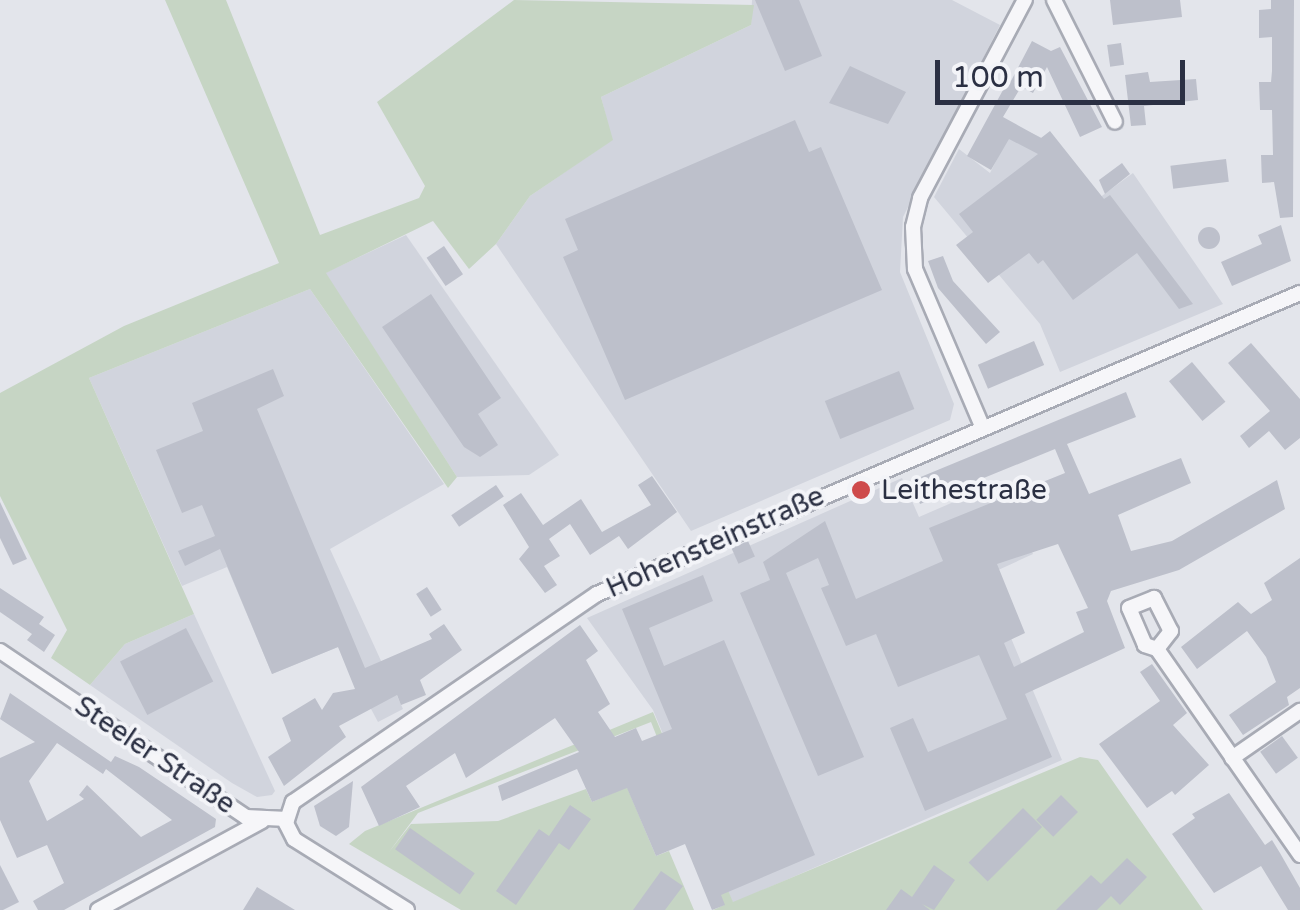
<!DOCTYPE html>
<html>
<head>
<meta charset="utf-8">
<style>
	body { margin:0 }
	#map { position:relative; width:1300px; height:910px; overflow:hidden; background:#e3e5eb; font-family:"Varela Round",sans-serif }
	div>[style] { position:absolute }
	.built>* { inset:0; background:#d1d4dd }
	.green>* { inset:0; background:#c6d5c4 }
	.building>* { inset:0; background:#bdc0cb; transform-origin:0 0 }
	.round { border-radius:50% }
	.roads { filter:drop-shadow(2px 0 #a8abb5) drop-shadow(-2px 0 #a8abb5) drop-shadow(0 2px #a8abb5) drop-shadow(0 -2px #a8abb5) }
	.minor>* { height:14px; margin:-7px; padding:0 7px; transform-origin:7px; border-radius:7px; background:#f6f6f9 }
	.dots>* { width:28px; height:28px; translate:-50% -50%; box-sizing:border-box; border:5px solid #f3f4f8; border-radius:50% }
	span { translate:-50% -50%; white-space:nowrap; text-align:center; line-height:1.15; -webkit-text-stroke:8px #f3f4f8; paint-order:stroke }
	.poi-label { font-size:28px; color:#2b3043 }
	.left { translate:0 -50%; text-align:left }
	.street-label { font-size:28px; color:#2b3043 }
	.scale { position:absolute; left:935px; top:60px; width:250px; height:45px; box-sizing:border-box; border:5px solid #2b3043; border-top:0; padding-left:12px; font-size:30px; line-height:35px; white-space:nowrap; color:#2b3043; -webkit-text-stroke:8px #f3f4f8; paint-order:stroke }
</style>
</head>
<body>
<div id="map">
	<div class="built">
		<i style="clip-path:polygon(752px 0,952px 0,1000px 25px,903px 217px,900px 272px,954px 404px,950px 420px,691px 531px,496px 244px,530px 196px,612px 140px,601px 97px,751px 25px)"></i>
		<i style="clip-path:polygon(1014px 125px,1042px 138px,1095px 201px,1133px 173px,1223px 304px,1060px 372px,1040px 324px,934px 197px,959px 149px,990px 173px)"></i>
		<i style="clip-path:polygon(406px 235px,559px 455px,529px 475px,457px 477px,325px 273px)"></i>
		<i style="clip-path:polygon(310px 289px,444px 484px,330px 549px,403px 709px,378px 722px,338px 647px,272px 674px,227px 567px,182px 586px,89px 378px)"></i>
		<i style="clip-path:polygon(902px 478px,919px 517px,1002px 481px,1033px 554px,985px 576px,1062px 760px,733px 903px,653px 710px,587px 618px)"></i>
		<i style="clip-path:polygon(194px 614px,275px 791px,272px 795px,257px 797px,232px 783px,90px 685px,125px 644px)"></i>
	</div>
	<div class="green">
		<i style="clip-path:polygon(165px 0,226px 0,320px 235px,419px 198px,425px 186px,377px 102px,514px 0,754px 5px,751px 25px,601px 97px,613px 140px,530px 196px,496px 244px,469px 269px,433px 221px,326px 273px,457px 477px,448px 488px,310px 289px,89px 378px,194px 614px,125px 644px,90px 685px,51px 658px,67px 630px,0 496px,0 393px,124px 326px,279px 263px)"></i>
		<i style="clip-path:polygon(653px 712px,733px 902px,1080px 757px,1098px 760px,1203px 910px,713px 910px,724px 905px,651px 722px,418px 813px,389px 852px,411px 824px,498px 821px,586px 789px,592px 802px,627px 787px,656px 856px,669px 851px,694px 910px,461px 910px,349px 844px,365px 831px)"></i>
	</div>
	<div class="building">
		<i style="clip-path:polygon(755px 0,799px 0,822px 56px,785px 71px)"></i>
		<i style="clip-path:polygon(1110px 0,1180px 0,1182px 17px,1113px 25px)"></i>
		<i style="clip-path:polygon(1271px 0,1294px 0,1293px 217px,1280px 218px,1274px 182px,1262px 183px,1261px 155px,1273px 155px,1272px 110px,1260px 110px,1259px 82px,1271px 82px,1272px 71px,1272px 37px,1259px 38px,1259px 10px,1271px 9px)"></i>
		<i style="clip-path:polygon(1032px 41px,1051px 51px,1060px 47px,1102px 127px,1080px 137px,1047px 67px,1033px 93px,1011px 81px)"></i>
		<i style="left:1121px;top:43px;width:22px;height:14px;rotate:82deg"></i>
		<i style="clip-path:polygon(850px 66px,906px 92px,888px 124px,829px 103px)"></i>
		<i style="clip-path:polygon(1148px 72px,1150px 82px,1196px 79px,1198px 100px,1144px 106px,1146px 125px,1131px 126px,1125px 75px)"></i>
		<i style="clip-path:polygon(1009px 79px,1021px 87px,1003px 117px,1041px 138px,1050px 131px,1104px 199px,1110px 195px,1193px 304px,1179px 309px,1137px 253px,1073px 300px,1043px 260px,1038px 264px,1029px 253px,988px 283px,956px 245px,973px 232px,959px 214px,1038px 154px,1009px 139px,991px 170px,967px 156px)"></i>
		<i style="clip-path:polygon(795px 120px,809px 152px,821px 147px,882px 290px,625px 400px,563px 257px,578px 250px,565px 219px)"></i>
		<i style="left:1226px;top:159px;width:23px;height:56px;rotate:83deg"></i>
		<i style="clip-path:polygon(1122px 163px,1130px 174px,1105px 194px,1099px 180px)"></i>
		<i style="clip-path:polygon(1281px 225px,1291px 261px,1232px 286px,1221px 262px,1262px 244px,1258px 235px)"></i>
		<i class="round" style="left:1198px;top:227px;width:22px;height:22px"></i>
		<i style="left:444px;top:246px;width:34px;height:21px;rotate:56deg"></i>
		<i style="clip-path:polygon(943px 256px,953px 281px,1000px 332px,986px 344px,938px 288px,928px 261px)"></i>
		<i style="clip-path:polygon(431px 294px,501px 398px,478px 414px,498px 445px,480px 457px,464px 447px,382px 327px)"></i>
		<i style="left:1034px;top:341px;width:26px;height:61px;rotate:67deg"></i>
		<i style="clip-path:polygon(1251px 343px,1300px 399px,1300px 438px,1285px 450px,1269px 431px,1249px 448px,1240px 436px,1270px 411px,1228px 363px)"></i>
		<i style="left:1192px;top:362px;width:52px;height:30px;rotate:50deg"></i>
		<i style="clip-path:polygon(273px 369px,284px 396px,257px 409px,365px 668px,432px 639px,429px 634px,444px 624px,462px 650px,420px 680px,426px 695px,401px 705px,397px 695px,339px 726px,346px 737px,284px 786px,268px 757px,291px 741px,282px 718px,315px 698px,322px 710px,333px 693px,355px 689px,338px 647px,272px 674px,220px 549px,185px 566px,178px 551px,215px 536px,202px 505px,182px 513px,156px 450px,203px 431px,192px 403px)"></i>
		<i style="left:899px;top:371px;width:41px;height:80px;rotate:68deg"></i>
		<i style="clip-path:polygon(evenodd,1126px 392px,1136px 417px,1067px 444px,1089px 494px,1181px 458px,1191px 483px,1118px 515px,1131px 551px,1172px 541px,1277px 480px,1285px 509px,1179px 570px,1111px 591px,1107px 601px,1125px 648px,1025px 694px,1052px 757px,925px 811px,890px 728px,913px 718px,928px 752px,1007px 719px,979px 655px,898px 687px,876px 634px,846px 646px,821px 588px,829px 585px,818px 558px,786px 573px,864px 757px,818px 776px,740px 593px,770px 580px,763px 562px,825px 521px,856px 599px,943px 561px,929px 528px,1065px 473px,1055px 449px,920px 504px,911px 481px,1126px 392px,1058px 544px,1088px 608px,1076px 612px,1084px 632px,1014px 667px,1004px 643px,1025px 633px,997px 564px,1058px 544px)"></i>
		<i style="clip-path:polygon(652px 476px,677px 512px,628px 549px,619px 536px,590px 555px,570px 524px,549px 539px,560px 556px,544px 566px,557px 585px,545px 593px,519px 559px,529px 547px,503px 505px,521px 493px,543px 525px,581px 499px,602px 532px,651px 505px,638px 485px)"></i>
		<i style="left:496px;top:485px;width:14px;height:54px;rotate:56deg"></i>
		<i style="clip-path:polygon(0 502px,27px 559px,13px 565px,0 538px)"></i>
		<i style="left:748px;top:541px;width:17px;height:18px;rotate:66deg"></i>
		<i style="clip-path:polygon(1300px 558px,1300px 688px,1287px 697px,1289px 705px,1243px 735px,1229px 715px,1276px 682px,1266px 657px,1247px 631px,1197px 669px,1181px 647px,1238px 602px,1251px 614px,1272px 600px,1264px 583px)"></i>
		<i style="clip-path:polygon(703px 575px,713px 601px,649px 628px,664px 666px,724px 640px,815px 855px,721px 895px,725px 905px,712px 910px,685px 844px,656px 856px,627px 788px,592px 802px,577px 769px,502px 801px,498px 786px,579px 752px,555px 718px,466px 778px,455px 753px,406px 786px,420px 807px,379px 826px,361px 787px,580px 625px,598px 651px,586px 660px,610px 704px,598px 712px,615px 737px,636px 728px,642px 741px,672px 729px,622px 609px)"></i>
		<i style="left:427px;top:587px;width:27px;height:13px;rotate:57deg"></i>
		<i style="clip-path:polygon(0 588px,44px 617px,39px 624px,55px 635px,44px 652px,27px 640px,32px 634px,0 612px)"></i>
		<i style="left:186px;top:628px;width:60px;height:74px;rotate:63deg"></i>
		<i style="clip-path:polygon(1152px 664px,1187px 713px,1173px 725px,1209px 765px,1175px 795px,1172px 791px,1147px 808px,1099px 744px,1160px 701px,1140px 672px)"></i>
		<i style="clip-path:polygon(evenodd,10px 693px,111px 762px,115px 756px,139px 767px,216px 819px,215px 827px,64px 910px,38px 910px,33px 901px,64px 883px,47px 845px,17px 858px,0 820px,0 758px,35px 742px,0 719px,10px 693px,57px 743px,103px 774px,106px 769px,172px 820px,141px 837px,87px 785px,79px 795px,84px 799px,47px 821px,29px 781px,57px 743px)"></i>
		<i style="left:1282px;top:736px;width:27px;height:27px;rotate:54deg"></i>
		<i style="clip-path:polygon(353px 781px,349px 827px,336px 836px,320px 826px,314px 806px)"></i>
		<i style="clip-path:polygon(1229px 793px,1265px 845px,1272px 840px,1280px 853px,1300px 888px,1300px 910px,1288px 910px,1261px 866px,1214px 893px,1172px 834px,1195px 818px,1192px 814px)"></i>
		<i style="left:1061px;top:795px;width:24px;height:35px;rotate:45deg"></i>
		<i style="clip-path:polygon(570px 805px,591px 819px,569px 850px,559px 843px,516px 905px,496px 891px,539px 829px,549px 836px)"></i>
		<i style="left:1023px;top:808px;width:27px;height:77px;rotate:45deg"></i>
		<i style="left:410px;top:828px;width:79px;height:26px;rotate:35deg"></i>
		<i style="clip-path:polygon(1127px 858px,1147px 877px,1120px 905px,1111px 896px,1097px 910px,1056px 910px,1091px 875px,1101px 884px)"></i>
		<i style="clip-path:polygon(0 865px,19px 902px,3px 910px,0 910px)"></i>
		<i style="clip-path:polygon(934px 865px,955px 880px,934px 910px,922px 904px,930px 910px,886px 910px,901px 889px,912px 897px)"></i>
		<i style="clip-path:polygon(661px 871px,683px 886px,665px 910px,633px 910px)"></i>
		<i style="clip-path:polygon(257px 887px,295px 910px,243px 910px)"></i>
	</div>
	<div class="roads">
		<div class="minor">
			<i style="left:1054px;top:0;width:136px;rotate:63.4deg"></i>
			<i style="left:982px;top:426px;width:171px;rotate:-113.1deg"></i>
			<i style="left:915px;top:269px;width:42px;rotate:-92.7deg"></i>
			<i style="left:913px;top:227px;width:30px;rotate:-76deg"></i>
			<i style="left:920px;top:198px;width:224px;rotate:-62.1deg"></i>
			<i style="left:1157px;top:649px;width:13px;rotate:-162deg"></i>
			<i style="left:1145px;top:645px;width:40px;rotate:-113.4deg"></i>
			<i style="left:1129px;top:608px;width:27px;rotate:-22deg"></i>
			<i style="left:1154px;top:598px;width:37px;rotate:63deg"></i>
			<i style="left:1171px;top:631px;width:23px;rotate:128deg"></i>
			<i style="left:1157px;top:649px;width:251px;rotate:55.2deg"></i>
			<i style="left:0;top:651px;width:297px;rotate:34deg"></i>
			<i style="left:246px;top:817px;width:41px;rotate:2.8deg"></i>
			<i style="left:1232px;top:758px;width:83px;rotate:-34.7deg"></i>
			<i style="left:98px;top:910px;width:187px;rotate:-28.5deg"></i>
			<i style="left:407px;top:910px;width:133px;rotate:-147.9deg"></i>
			<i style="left:294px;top:839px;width:18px;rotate:-117deg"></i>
			<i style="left:286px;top:823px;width:22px;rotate:-72deg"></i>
			<i style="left:293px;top:802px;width:368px;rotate:-34.4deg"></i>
			<i style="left:597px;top:594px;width:765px;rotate:-23.18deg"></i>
		</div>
	</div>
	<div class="dots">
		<i style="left:861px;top:490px;background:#ce4a4b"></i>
	</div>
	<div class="poi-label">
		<span class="left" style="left:881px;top:490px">Leithestraße</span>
	</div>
	<div class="street-label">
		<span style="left:715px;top:542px;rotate:-24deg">Hohensteinstraße</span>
		<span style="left:155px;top:755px;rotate:34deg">Steeler Straße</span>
	</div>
	<div class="scale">100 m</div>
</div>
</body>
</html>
